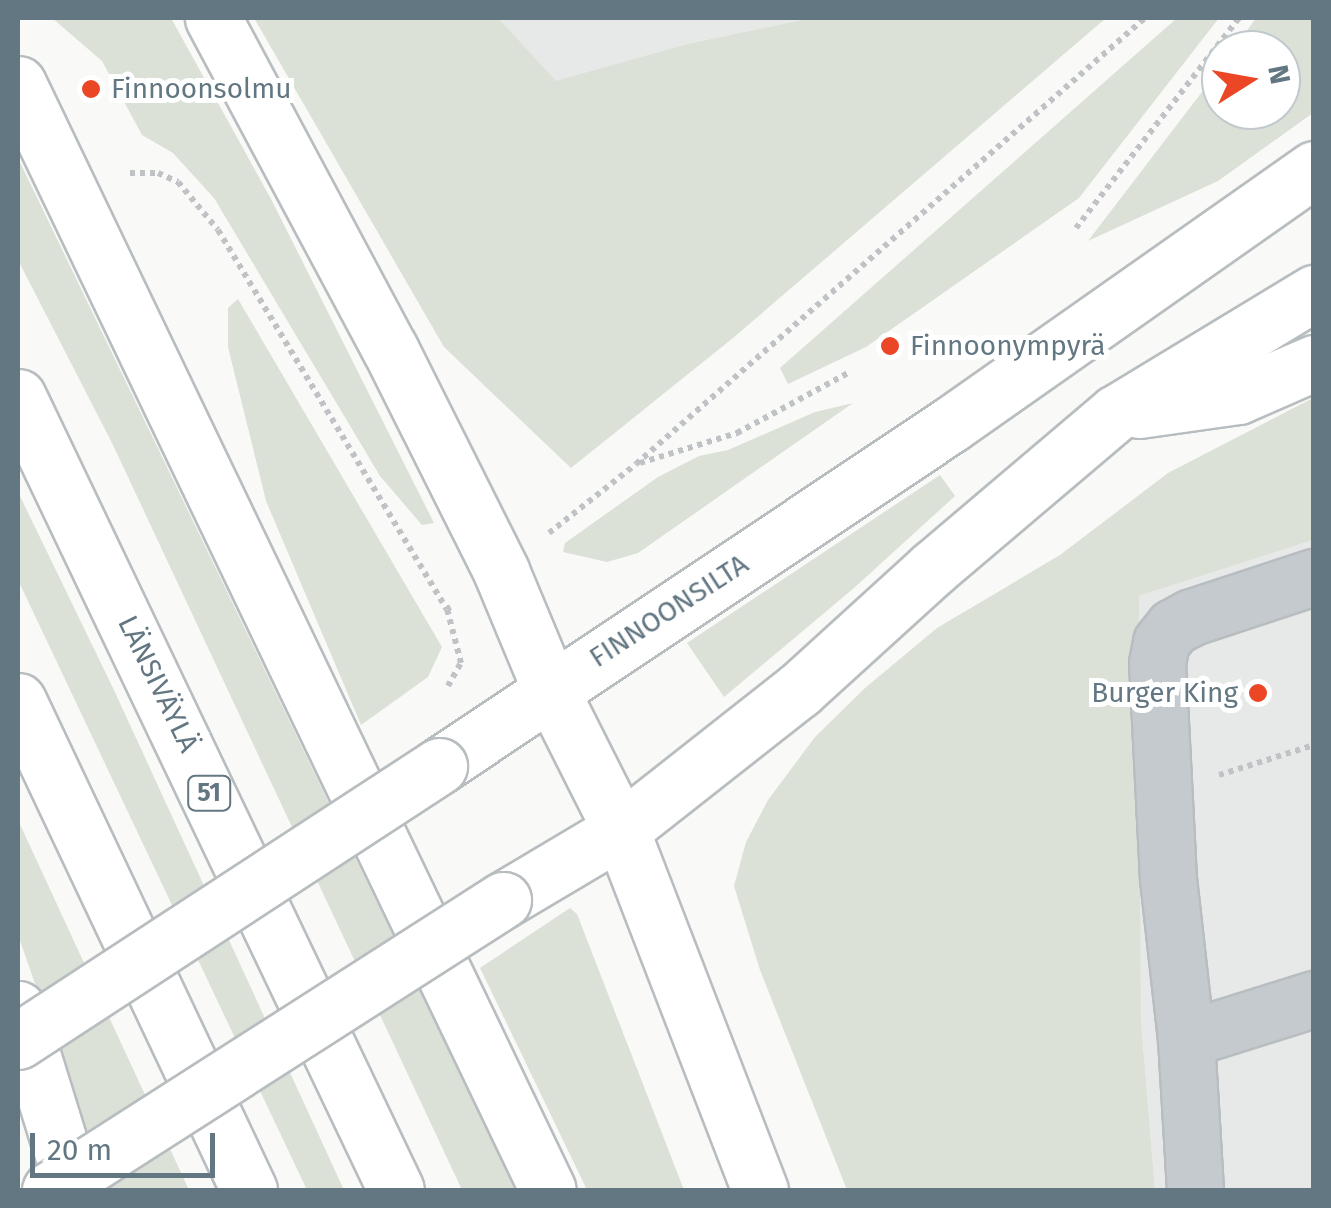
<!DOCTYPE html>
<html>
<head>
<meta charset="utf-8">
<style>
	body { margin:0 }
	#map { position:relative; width:1331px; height:1208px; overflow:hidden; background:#f9f9f7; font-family:"Fira Sans",sans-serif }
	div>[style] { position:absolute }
	.built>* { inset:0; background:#e7e9e8 }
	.green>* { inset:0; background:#dbe1d7 }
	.path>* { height:6px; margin-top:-3px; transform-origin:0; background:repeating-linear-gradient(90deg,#c0c3c5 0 5px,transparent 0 10px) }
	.roads { filter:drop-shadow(2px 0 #b8bdc0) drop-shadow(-2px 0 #b8bdc0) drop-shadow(0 2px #b8bdc0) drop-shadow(0 -2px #b8bdc0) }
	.minor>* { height:55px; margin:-27.5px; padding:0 27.5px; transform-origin:27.5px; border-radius:27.5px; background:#c4cacd }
	.major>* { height:55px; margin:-27.5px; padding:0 27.5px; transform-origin:27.5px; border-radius:27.5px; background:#fff }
	.highway>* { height:55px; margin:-27.5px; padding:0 27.5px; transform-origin:27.5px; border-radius:27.5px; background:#fff }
	.bridges { filter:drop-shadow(2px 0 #b8bdc0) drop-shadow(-2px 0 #b8bdc0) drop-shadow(0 2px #b8bdc0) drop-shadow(0 -2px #b8bdc0) }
	.major-bridge>* { height:55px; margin:-27.5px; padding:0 27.5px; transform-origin:27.5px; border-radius:27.5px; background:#fff }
	.dots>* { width:28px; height:28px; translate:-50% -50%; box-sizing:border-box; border:5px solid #fff; border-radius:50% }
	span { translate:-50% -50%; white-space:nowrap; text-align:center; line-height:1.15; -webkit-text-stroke:10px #fff; paint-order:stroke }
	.shield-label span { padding:2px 8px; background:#fff; border:2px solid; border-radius:8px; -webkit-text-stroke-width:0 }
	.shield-label { font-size:25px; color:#637783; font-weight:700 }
	.poi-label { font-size:28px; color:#637783 }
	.left { translate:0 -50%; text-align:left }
	.right { translate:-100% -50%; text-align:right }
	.street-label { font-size:28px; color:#637783 }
	.frame { position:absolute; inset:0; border:20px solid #637783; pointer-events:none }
	.north { position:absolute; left:1201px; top:30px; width:100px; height:100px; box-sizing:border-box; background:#fff; border:2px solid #c1c9cd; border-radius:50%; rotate:79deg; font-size:28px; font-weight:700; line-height:40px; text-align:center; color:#637783 }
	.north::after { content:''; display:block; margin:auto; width:35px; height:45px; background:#eb4625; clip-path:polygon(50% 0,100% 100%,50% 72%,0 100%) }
	.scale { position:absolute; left:30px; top:1133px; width:185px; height:45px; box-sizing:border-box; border:5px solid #637783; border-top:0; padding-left:12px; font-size:30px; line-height:35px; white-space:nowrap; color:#637783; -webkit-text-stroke:8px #fff; paint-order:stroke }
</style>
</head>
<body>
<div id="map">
	<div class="built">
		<i style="clip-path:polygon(498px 18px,811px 18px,687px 44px,556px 82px)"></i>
		<i style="clip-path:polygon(1313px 540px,1313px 1190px,1155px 1190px,1141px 1020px,1139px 596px)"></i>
	</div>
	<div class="green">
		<i style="clip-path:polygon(52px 18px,171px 18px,271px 199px,434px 523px,422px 525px,380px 476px,214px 198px,173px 153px,142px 135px,102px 61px)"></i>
		<i style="clip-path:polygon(254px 18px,498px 18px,556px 81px,687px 44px,811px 18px,1106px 18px,733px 338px,571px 468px,444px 347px)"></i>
		<i style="clip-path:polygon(1177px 18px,1219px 18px,1079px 198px,866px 347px,788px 384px,780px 368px)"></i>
		<i style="clip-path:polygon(1256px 18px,1313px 18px,1313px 113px,1218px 181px,1088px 241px,1221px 67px,1221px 110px,1281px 110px,1281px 50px,1233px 50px)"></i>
		<i style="clip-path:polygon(18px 158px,449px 1052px,515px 1190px,462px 1190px,113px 445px,18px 260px)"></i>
		<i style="clip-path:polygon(238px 299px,442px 647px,428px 677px,361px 725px,266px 501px,228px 347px,228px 308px)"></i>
		<i style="clip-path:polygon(1313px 398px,1313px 540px,1139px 596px,1141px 1020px,1155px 1190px,847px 1190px,760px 970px,734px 886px,746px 842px,768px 800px,815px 737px,865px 688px,937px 628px,1060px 555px,1168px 473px)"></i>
		<i style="clip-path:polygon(853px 403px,638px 553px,607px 562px,563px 552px,565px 543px,658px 477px,699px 456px,728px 450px,815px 412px)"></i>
		<i style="clip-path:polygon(940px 475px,955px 496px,854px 588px,724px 697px,687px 643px)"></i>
		<i style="clip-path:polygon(18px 492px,113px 688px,344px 1190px,307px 1190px,18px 580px)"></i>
		<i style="clip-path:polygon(18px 820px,189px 1190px,107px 1190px,18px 935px)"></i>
		<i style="clip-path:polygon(570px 908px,577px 914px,684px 1190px,587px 1190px,480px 968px)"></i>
	</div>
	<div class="path">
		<i style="left:130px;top:173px;width:28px"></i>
		<i style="left:158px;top:173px;width:22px;rotate:24deg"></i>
		<i style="left:178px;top:182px;width:62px;rotate:50.2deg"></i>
		<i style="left:218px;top:230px;width:443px;rotate:58.9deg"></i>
		<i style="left:1076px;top:228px;width:266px;rotate:-52.2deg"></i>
		<i style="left:640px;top:463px;width:102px;rotate:-17.2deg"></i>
		<i style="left:737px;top:433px;width:126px;rotate:-28.4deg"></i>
		<i style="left:549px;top:533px;width:111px;rotate:-38.4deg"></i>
		<i style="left:636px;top:464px;width:677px;rotate:-41.23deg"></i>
		<i style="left:448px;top:686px;width:26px;rotate:-61deg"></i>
		<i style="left:461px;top:663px;width:56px;rotate:-104.5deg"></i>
		<i style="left:447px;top:609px;width:4px;rotate:-27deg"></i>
		<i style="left:1219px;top:775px;width:100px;rotate:-17.5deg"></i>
	</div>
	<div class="roads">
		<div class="minor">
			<i style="left:1186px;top:1039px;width:161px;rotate:-96.4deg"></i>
			<i style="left:1168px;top:879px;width:216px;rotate:-92.9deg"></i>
			<i style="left:1157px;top:663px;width:21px;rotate:-79deg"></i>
			<i style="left:1161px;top:642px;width:19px;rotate:-51deg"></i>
			<i style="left:1173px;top:627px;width:21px;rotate:-28deg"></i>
			<i style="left:1192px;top:617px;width:128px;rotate:-18.2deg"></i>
			<i style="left:1195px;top:1190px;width:151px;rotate:-93.4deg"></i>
			<i style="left:1186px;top:1039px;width:134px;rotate:-17.4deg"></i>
		</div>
		<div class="major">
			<i style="left:1139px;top:410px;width:100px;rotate:-8deg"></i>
			<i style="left:1238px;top:396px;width:83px;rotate:-23.5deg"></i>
			<i style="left:439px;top:766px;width:614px;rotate:-33.72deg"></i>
			<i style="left:950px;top:425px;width:445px;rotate:-35.1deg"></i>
			<i style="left:503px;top:900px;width:137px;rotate:-30.7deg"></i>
			<i style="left:621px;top:830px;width:226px;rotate:-38.2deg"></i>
			<i style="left:799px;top:690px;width:180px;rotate:-42.3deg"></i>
			<i style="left:932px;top:569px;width:241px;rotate:-40.3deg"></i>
			<i style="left:1116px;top:413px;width:232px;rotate:-31.2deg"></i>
		</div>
		<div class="highway">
			<i style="left:213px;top:18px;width:375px;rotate:61.9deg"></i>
			<i style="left:390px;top:349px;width:248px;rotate:63.4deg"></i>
			<i style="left:501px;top:571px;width:128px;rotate:67.4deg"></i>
			<i style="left:550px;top:689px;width:158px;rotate:63.3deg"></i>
			<i style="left:621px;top:830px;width:386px;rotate:68.9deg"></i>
			<i style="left:18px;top:84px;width:1226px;rotate:64.4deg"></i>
			<i style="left:18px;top:397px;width:878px;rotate:64.51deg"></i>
			<i style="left:18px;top:701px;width:541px;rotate:64.71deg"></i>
			<i style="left:18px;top:1009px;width:189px;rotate:72.8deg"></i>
		</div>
	</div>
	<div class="bridges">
		<div class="major-bridge">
			<i style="left:18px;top:1041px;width:503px;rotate:-33.15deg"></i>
			<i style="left:50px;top:1190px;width:538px;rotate:-32.63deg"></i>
		</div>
	</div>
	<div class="dots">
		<i style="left:91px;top:89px;background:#eb4625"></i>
		<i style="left:890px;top:346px;background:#eb4625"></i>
		<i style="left:1258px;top:693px;background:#eb4625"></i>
	</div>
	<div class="shield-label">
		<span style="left:209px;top:793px">51</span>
	</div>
	<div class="poi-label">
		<span class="left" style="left:111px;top:89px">Finnoonsolmu</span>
		<span class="left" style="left:910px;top:346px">Finnoonympyrä</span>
		<span class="right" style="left:1238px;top:693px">Burger King</span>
	</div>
	<div class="street-label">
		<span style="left:669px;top:611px;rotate:-33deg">FINNOONSILTA</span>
		<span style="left:158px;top:684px;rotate:64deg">LÄNSIVÄYLÄ</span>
	</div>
	<div class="frame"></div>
	<div class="north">N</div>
	<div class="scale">20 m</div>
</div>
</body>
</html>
